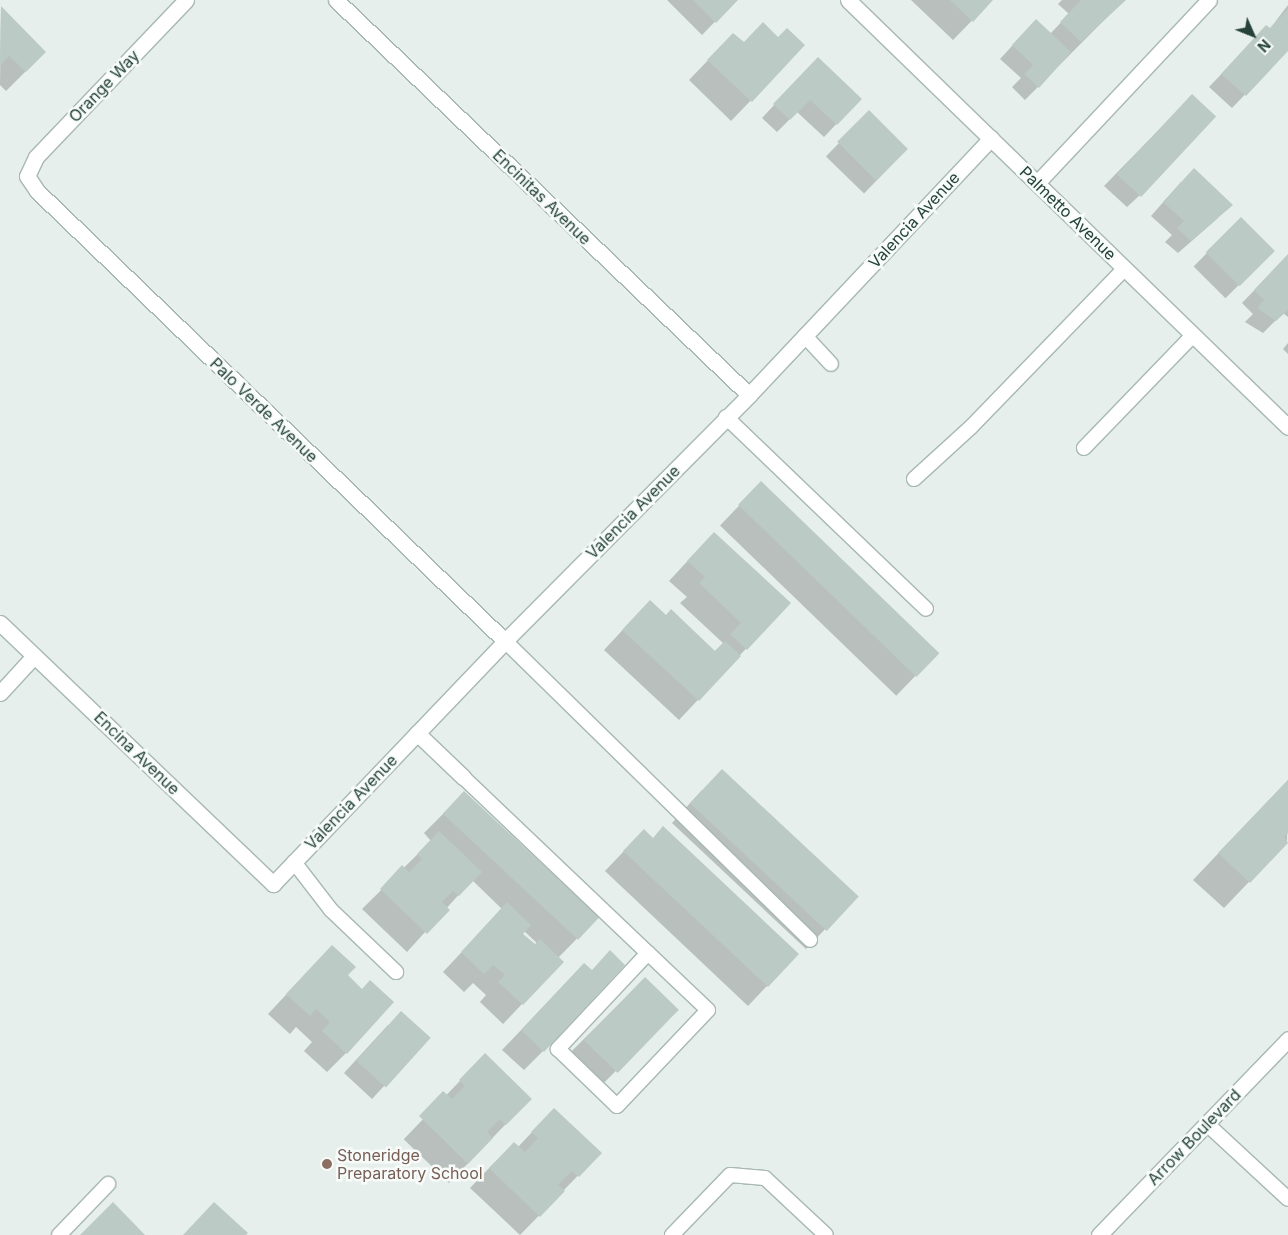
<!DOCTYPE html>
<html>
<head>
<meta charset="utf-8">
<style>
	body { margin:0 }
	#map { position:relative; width:1288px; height:1235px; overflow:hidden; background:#e6efeb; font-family:Inter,sans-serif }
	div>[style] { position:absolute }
	.shadow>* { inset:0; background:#0003; transform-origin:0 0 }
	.building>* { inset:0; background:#bbcac4; transform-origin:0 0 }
	.roads { filter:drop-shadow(1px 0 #a8b8b2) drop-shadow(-1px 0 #a8b8b2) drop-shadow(0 1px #a8b8b2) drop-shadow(0 -1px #a8b8b2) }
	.service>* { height:14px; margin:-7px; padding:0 7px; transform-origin:7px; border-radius:7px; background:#fff }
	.minor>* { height:15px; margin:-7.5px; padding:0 7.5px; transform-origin:7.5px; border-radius:7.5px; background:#fff }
	.tertiary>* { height:15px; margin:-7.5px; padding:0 7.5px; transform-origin:7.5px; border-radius:7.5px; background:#fff }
	.secondary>* { height:15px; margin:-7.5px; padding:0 7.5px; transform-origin:7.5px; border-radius:7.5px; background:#fff }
	.dots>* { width:14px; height:14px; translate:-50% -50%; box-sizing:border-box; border:2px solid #f7fbf9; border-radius:50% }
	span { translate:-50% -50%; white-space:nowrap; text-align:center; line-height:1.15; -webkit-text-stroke:5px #f7fbf9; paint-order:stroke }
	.street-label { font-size:16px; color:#24423a }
	.education-label { font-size:16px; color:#785e54 }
	.left { translate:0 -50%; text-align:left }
	.north { position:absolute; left:1228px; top:10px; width:50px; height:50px; -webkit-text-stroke:4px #f7fbf9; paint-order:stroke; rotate:134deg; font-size:14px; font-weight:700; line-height:20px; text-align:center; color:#24423a }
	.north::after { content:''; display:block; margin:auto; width:18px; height:22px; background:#24423a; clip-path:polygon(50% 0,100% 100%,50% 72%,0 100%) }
</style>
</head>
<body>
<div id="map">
	<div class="shadow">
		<i style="clip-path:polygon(667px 0,736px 0,702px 35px)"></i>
		<i style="clip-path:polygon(911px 0,992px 0,953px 40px)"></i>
		<i style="clip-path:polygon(1062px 0,1124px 0,1025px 100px,1012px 87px,1021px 78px,1000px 59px,1023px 34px,1050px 34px,1069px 14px,1058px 4px)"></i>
		<i style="clip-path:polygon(1288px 5px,1288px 50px,1232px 108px,1209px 87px,1254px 40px,1269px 30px)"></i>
		<i style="clip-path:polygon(1px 8px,45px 52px,6px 91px,0 85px)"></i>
		<i style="clip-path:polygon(778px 39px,804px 45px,731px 121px,689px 80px,714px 54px,743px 43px)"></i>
		<i style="clip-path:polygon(805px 72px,860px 99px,824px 137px,797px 112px,777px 132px,762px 118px)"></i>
		<i style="clip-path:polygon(1180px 108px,1140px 195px,1127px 207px,1104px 186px)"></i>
		<i style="left:869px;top:112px;width:53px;height:62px;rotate:44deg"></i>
		<i style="clip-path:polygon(1181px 182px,1218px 218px,1178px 253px,1165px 242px,1172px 235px,1151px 216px)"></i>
		<i style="left:1241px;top:219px;width:45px;height:67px;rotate:45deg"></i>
		<i style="clip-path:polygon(1288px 255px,1288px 317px,1283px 313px,1263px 333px,1245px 322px,1253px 314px,1242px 303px)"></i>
		<i style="clip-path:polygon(1288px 343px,1288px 354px,1283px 349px)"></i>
		<i style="left:761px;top:483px;width:245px;height:59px;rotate:44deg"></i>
		<i style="clip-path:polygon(695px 553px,789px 603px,679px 720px,604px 650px,631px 621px,666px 617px,714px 652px,723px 643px,680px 603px,687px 597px,669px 581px)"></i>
		<i style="clip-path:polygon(1288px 780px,1287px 842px,1224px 908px,1193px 880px)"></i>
		<i style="clip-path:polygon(702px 790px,856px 897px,806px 949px,672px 823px)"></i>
		<i style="clip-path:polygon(evenodd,464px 793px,596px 919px,558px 958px,562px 962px,503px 1024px,480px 1002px,486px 995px,473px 983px,464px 992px,443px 972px,502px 909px,472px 880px,407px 952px,362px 909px,431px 841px,424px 833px,464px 793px,524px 931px,537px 943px,535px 946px,522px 934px,524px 931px)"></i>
		<i style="clip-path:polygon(652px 839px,797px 954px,748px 1006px,605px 871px,625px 850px)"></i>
		<i style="clip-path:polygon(313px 966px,346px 975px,346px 1053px,327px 1072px,304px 1051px,312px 1042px,296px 1027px,290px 1034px,268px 1014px)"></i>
		<i style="left:645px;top:978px;width:45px;height:115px;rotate:45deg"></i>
		<i style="clip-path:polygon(565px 984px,543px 1051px,524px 1070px,502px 1050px)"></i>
		<i style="clip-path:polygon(388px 1025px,384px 1086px,372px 1099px,344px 1073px)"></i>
		<i style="left:485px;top:1055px;width:63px;height:117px;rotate:44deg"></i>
		<i style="clip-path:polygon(535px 1129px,600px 1153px,520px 1235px,470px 1188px,494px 1163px,518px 1147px)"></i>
	</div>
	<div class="building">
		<i style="clip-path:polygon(693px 0,738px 0,716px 23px)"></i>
		<i style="clip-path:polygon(950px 0,993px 0,973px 22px)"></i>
		<i style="clip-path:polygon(1081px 0,1126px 0,1081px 42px,1060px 22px)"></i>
		<i style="clip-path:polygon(1px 6px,46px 52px,26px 72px,9px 56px,0 65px)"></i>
		<i style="clip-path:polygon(1288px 9px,1288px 51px,1246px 96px,1221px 74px,1266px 25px,1270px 28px)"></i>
		<i style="clip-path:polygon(1036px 19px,1071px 52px,1039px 88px,1024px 74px,1033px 65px,1012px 45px)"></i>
		<i style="clip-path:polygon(763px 22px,778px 37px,787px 28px,805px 45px,752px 102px,707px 60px,733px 33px,744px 42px)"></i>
		<i style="clip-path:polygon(818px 57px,862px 99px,837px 125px,810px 100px,790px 120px,773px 104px)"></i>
		<i style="left:1192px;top:94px;width:33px;height:110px;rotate:43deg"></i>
		<i style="left:869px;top:110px;width:55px;height:45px;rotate:45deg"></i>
		<i style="clip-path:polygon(1194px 168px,1233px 205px,1191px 241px,1177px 228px,1184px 221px,1163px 202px)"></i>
		<i style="left:1241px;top:217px;width:48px;height:50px;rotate:45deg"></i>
		<i style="clip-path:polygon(1288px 254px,1288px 310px,1276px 321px,1257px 308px,1264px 300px,1254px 290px)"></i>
		<i style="left:761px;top:481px;width:248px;height:33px;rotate:44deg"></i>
		<i style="clip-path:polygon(714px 532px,791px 603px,747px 650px,730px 634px,741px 623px,699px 583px,705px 577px,687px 561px)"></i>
		<i style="clip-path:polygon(650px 600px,666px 615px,671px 609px,715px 651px,725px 641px,741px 656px,699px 701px,622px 630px)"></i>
		<i style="left:722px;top:769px;width:187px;height:47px;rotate:43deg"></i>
		<i style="clip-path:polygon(1288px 780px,1288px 833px,1284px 837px,1288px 843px,1250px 883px,1218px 853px)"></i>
		<i style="left:464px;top:791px;width:185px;height:31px;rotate:43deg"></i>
		<i style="clip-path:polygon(663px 826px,799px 954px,768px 987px,623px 851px,644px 829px,653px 838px)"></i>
		<i style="clip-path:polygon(439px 831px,482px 872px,459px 896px,453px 891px,442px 902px,450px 910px,427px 934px,380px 889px,402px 865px,409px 872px,422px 859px,417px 854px)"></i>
		<i style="clip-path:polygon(507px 902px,531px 925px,523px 934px,535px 944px,540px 939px,564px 962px,523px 1005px,498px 982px,505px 975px,493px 965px,484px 974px,461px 952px)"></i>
		<i style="clip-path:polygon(332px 945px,356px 967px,348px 975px,362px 989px,370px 980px,394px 1002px,347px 1054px,322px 1031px,330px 1022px,316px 1009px,310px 1016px,286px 994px)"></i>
		<i style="clip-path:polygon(610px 950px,625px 965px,544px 1052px,521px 1030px,584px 963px,592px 970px)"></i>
		<i style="left:645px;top:977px;width:47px;height:88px;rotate:44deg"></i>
		<i style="left:401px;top:1011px;width:40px;height:67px;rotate:42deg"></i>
		<i style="clip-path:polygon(485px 1053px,532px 1099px,506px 1125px,500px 1119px,487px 1132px,493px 1138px,468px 1164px,419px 1116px,443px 1091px,452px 1099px,465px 1086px,459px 1080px)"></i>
		<i style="clip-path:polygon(554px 1108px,602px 1153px,579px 1177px,572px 1171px,558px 1185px,565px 1191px,540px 1217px,489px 1168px,514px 1142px,525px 1152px,538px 1138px,531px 1132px)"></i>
		<i style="clip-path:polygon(113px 1202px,145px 1235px,80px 1235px)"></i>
		<i style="clip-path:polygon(214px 1202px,248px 1233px,246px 1235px,183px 1235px)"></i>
	</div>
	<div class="roads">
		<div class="service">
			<i style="left:805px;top:336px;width:38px;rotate:47deg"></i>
			<i style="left:726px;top:417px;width:277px;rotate:43.8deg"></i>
			<i style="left:1084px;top:448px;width:157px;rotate:-46deg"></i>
			<i style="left:914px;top:479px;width:77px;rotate:-42.4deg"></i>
			<i style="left:971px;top:427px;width:221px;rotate:-45.9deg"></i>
			<i style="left:505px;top:641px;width:427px;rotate:44.4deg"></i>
			<i style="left:463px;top:777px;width:255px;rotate:43.6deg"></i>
			<i style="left:648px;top:953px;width:132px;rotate:133.2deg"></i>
			<i style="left:558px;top:1049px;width:82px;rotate:44deg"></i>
			<i style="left:617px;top:1106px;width:132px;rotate:-46.5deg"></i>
			<i style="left:708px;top:1010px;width:83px;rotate:-136.5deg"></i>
			<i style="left:294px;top:862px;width:61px;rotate:52.4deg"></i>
			<i style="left:331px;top:910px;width:90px;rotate:43.6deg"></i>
			<i style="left:1207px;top:1124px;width:110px;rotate:42.8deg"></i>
			<i style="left:59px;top:1235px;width:71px;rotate:-46.1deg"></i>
			<i style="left:672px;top:1235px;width:83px;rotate:-46deg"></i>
			<i style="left:730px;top:1175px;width:35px;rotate:5deg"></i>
			<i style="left:765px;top:1178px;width:83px;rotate:43.1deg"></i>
		</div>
		<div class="minor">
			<i style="left:186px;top:0;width:217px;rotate:133.7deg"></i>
			<i style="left:36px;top:157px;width:21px;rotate:115deg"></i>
			<i style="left:27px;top:176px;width:18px;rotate:56deg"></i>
			<i style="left:37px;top:191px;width:649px;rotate:43.88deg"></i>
			<i style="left:336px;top:0;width:571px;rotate:43.72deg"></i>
			<i style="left:1037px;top:183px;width:251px;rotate:-46.8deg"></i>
			<i style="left:0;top:623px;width:378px;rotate:43.7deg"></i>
			<i style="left:273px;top:884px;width:336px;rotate:-46.3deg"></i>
			<i style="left:505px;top:641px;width:346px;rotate:-45.2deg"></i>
			<i style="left:749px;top:395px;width:353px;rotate:-46.7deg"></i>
			<i style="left:0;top:693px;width:50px;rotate:-47.4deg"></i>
			<i style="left:417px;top:733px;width:64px;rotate:43.7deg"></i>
		</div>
		<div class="tertiary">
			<i style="left:848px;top:0;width:613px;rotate:44.14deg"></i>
		</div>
		<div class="secondary">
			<i style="left:1099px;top:1235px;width:272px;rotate:-46deg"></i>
		</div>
	</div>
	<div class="dots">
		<i style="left:327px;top:1164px;background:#8d6e63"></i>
	</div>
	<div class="street-label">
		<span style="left:104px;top:86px;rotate:-46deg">Orange Way</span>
		<span style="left:542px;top:197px;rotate:44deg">Encinitas Avenue</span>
		<span style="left:1068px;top:213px;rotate:44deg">Palmetto Avenue</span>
		<span style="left:914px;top:220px;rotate:-47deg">Valencia Avenue</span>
		<span style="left:264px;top:410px;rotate:44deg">Palo Verde Avenue</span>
		<span style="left:633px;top:512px;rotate:-45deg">Valencia Avenue</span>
		<span style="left:137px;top:753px;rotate:44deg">Encina Avenue</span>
		<span style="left:351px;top:802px;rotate:-46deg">Valencia Avenue</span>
		<span style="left:1194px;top:1137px;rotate:-46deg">Arrow Boulevard</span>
	</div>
	<div class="education-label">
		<span class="left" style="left:337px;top:1164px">Stoneridge<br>Preparatory School</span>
	</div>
	<div class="north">N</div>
</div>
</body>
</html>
